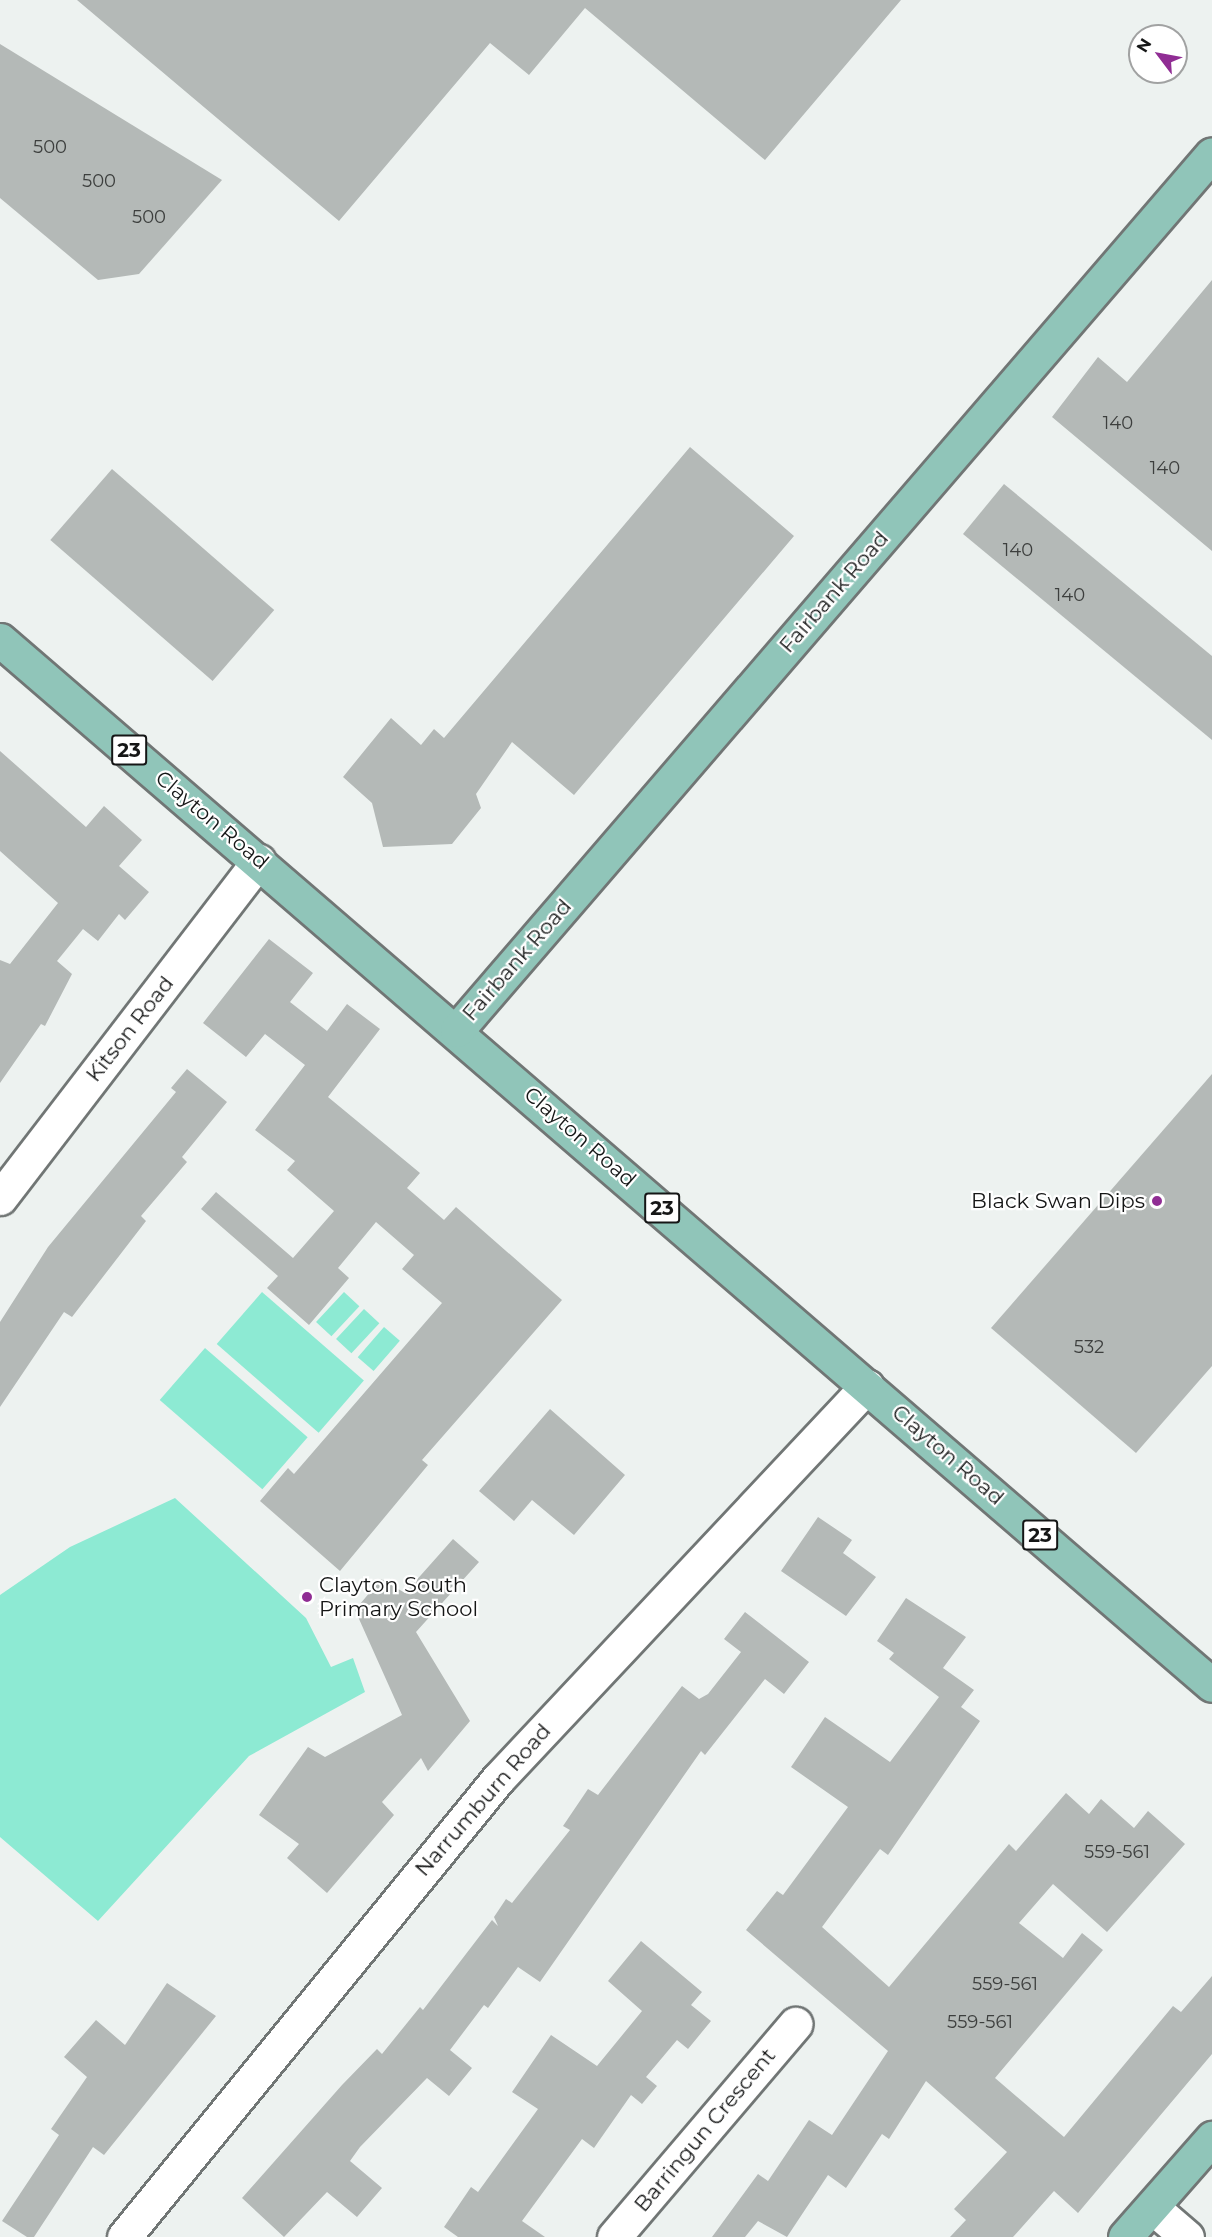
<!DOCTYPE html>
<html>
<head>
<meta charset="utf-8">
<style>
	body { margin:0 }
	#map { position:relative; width:1212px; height:2237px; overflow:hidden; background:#edf2f0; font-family:Montserrat,sans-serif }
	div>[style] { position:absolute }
	.green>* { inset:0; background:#8dead3; transform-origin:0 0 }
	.building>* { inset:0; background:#b4b9b7; transform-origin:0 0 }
	.roads { filter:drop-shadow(2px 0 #717675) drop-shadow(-2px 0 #717675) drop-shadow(0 2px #717675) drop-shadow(0 -2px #717675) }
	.minor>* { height:33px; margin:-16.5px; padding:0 16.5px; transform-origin:16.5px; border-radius:16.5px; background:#fff }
	.major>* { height:33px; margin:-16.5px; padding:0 16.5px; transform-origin:16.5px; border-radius:16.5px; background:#90c5b9 }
	.dots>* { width:16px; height:16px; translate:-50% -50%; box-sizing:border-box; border:3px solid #fff; border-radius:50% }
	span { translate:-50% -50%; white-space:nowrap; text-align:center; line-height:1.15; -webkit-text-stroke:4.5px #fff; paint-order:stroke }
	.number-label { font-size:18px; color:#3d3f3e }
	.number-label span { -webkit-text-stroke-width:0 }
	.shield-label span { padding:2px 4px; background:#fff; border:2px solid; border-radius:4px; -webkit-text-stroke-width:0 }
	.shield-label { font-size:20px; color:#151616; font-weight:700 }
	.street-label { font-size:21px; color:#151616 }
	.poi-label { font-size:21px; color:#151616 }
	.right { translate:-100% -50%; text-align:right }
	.left { translate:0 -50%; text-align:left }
	.north { position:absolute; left:1128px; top:24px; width:60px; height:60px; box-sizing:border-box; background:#fff; border:2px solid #a1a2a2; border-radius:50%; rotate:302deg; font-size:16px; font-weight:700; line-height:24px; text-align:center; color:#151616 }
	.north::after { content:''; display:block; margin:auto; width:21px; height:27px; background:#902d94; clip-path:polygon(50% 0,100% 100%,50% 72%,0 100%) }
</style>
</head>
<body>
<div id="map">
	<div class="green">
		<i style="left:262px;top:1292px;width:135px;height:69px;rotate:41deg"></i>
		<i style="left:344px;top:1292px;width:21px;height:41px;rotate:43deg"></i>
		<i style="left:364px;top:1309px;width:21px;height:41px;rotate:43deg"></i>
		<i style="left:384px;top:1327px;width:21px;height:40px;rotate:41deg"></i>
		<i style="left:205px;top:1348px;width:136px;height:69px;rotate:41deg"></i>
		<i style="clip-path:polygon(175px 1498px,306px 1618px,331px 1667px,353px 1658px,365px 1692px,249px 1756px,98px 1921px,0 1837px,0 1595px,70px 1547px)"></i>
	</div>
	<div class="building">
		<i style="clip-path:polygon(77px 0,901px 0,765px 160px,585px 8px,529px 75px,490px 43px,339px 221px)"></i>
		<i style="clip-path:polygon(0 44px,222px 180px,139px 274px,98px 280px,0 198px)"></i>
		<i style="clip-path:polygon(1212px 280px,1212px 551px,1052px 417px,1098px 357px,1127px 382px)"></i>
		<i style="clip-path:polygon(690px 447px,794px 536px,574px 795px,512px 742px,476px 794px,481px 808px,452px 844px,383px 847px,372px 803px,343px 777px,391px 718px,421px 745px,434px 729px,444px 738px)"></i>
		<i style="left:112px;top:469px;width:215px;height:94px;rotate:41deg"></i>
		<i style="clip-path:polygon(1004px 484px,1212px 656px,1212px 740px,963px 534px)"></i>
		<i style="clip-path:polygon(0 751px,86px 827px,104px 806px,142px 840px,119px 866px,149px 892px,125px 920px,119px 914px,98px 941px,83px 929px,57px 961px,72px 974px,45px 1026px,41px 1024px,0 1083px,0 960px,10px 964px,58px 903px,0 851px)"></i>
		<i style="clip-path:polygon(269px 939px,313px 973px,290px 1002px,327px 1031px,347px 1004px,380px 1029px,328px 1097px,420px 1173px,407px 1188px,444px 1220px,456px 1207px,562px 1300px,422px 1460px,428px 1465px,340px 1571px,260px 1501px,288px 1468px,294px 1474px,442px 1303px,402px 1269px,414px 1255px,376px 1222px,338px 1268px,349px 1278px,309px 1325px,267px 1288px,278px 1276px,201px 1209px,216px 1192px,293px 1258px,334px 1211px,287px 1170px,295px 1161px,255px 1130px,305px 1065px,265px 1034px,246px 1057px,203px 1023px)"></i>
		<i style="clip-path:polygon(187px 1069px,227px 1102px,182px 1157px,187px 1162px,141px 1216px,146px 1221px,72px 1317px,64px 1312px,0 1407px,0 1322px,48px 1247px,176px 1092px,171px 1088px)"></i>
		<i style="clip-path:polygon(1212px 1074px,1212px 1366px,1136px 1453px,991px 1328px)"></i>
		<i style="clip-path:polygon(550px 1409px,625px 1475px,574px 1535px,532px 1500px,514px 1521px,479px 1491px)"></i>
		<i style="clip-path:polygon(818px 1517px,852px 1540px,843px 1553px,876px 1577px,846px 1616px,781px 1571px)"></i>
		<i style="clip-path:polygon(453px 1539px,479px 1562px,416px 1632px,470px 1721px,428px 1771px,421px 1758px,382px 1802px,394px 1815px,327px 1893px,287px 1858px,299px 1844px,259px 1815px,308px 1747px,325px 1757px,402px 1715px,355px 1610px,381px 1579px,405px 1593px)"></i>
		<i style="clip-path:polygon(906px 1598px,966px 1637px,943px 1668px,974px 1690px,961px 1707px,980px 1721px,888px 1855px,880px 1849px,822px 1927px,889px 1987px,1009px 1844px,1016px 1851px,1066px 1793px,1089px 1814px,1101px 1799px,1134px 1828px,1148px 1811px,1185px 1844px,1107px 1932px,1053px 1884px,1019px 1923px,1063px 1958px,1082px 1933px,1103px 1950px,995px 2078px,1064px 2137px,1173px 2006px,1181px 2012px,1212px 1976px,1212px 2054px,1078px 2213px,1054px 2191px,1013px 2237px,950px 2237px,966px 2220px,954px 2209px,1007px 2152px,926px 2081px,889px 2139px,882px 2134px,846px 2188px,828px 2175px,787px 2237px,758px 2221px,745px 2237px,712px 2237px,758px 2174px,768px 2181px,809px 2120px,832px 2135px,888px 2051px,746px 1930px,777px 1891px,783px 1895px,848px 1807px,791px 1767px,825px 1717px,890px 1762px,939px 1697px,889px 1659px,894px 1653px,877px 1641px)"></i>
		<i style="clip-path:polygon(745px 1612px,809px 1662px,784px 1694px,765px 1679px,705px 1755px,701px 1751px,540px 1982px,518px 1967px,488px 2008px,484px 2005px,450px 2050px,472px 2068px,449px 2096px,427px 2078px,360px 2147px,350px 2161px,382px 2188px,357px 2217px,327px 2192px,284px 2237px,242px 2198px,342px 2085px,377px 2049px,382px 2054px,420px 2007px,423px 2010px,492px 1920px,498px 1926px,494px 1917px,506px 1899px,512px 1903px,570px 1830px,563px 1826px,588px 1789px,598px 1795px,682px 1686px,699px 1699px,708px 1694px,741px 1652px,724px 1639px)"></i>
		<i style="clip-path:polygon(641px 1941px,702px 1992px,691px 2005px,711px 2021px,688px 2049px,677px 2040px,646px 2077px,657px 2086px,642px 2104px,631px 2095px,594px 2148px,582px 2139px,522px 2221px,545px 2237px,458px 2237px,444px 2227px,471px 2187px,478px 2192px,538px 2109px,512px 2092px,551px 2035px,597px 2066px,642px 2011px,608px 1981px)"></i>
		<i style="clip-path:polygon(167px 1983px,216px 2016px,104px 2155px,93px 2147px,34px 2237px,27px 2237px,2px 2221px,59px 2135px,51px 2129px,87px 2077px,64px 2057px,96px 2020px,125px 2045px)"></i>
	</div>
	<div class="roads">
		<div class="minor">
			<i style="left:0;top:1198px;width:425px;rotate:-52.5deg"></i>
			<i style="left:1152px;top:2207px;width:46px;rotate:40.6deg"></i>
			<i style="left:124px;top:2237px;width:591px;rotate:-50.77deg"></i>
			<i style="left:498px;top:1779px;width:539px;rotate:-46.8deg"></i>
			<i style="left:614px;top:2237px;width:280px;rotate:-49.6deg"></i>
		</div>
		<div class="major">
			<i style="left:0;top:640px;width:1600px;rotate:40.77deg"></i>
			<i style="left:457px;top:1030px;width:1156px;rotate:-49.24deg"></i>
			<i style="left:1125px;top:2237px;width:132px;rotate:-48.7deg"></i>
		</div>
	</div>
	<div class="dots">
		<i style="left:1157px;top:1201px;background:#902d94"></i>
		<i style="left:307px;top:1597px;background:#902d94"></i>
	</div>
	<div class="number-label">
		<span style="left:50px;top:147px">500</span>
		<span style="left:99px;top:181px">500</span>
		<span style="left:149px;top:217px">500</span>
		<span style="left:1118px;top:423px">140</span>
		<span style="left:1165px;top:468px">140</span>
		<span style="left:1018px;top:550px">140</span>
		<span style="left:1070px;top:595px">140</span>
		<span style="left:1089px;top:1347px">532</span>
		<span style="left:1117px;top:1852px">559-561</span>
		<span style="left:1005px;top:1984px">559-561</span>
		<span style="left:980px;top:2022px">559-561</span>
	</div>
	<div class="shield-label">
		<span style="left:129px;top:750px">23</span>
		<span style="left:662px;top:1208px">23</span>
		<span style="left:1040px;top:1535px">23</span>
	</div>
	<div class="street-label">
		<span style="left:834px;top:592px;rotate:-49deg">Fairbank Road</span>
		<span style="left:212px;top:820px;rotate:40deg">Clayton Road</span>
		<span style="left:517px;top:960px;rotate:-49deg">Fairbank Road</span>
		<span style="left:130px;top:1029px;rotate:-52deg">Kitson Road</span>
		<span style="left:580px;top:1137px;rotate:41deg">Clayton Road</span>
		<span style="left:948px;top:1455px;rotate:41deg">Clayton Road</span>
		<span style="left:483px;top:1800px;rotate:-49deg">Narrumburn Road</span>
		<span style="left:705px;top:2130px;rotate:-50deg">Barringun Crescent</span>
	</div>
	<div class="poi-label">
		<span class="right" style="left:1145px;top:1201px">Black Swan Dips</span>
		<span class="left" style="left:319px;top:1597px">Clayton South<br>Primary School</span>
	</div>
	<div class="north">N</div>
</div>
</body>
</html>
